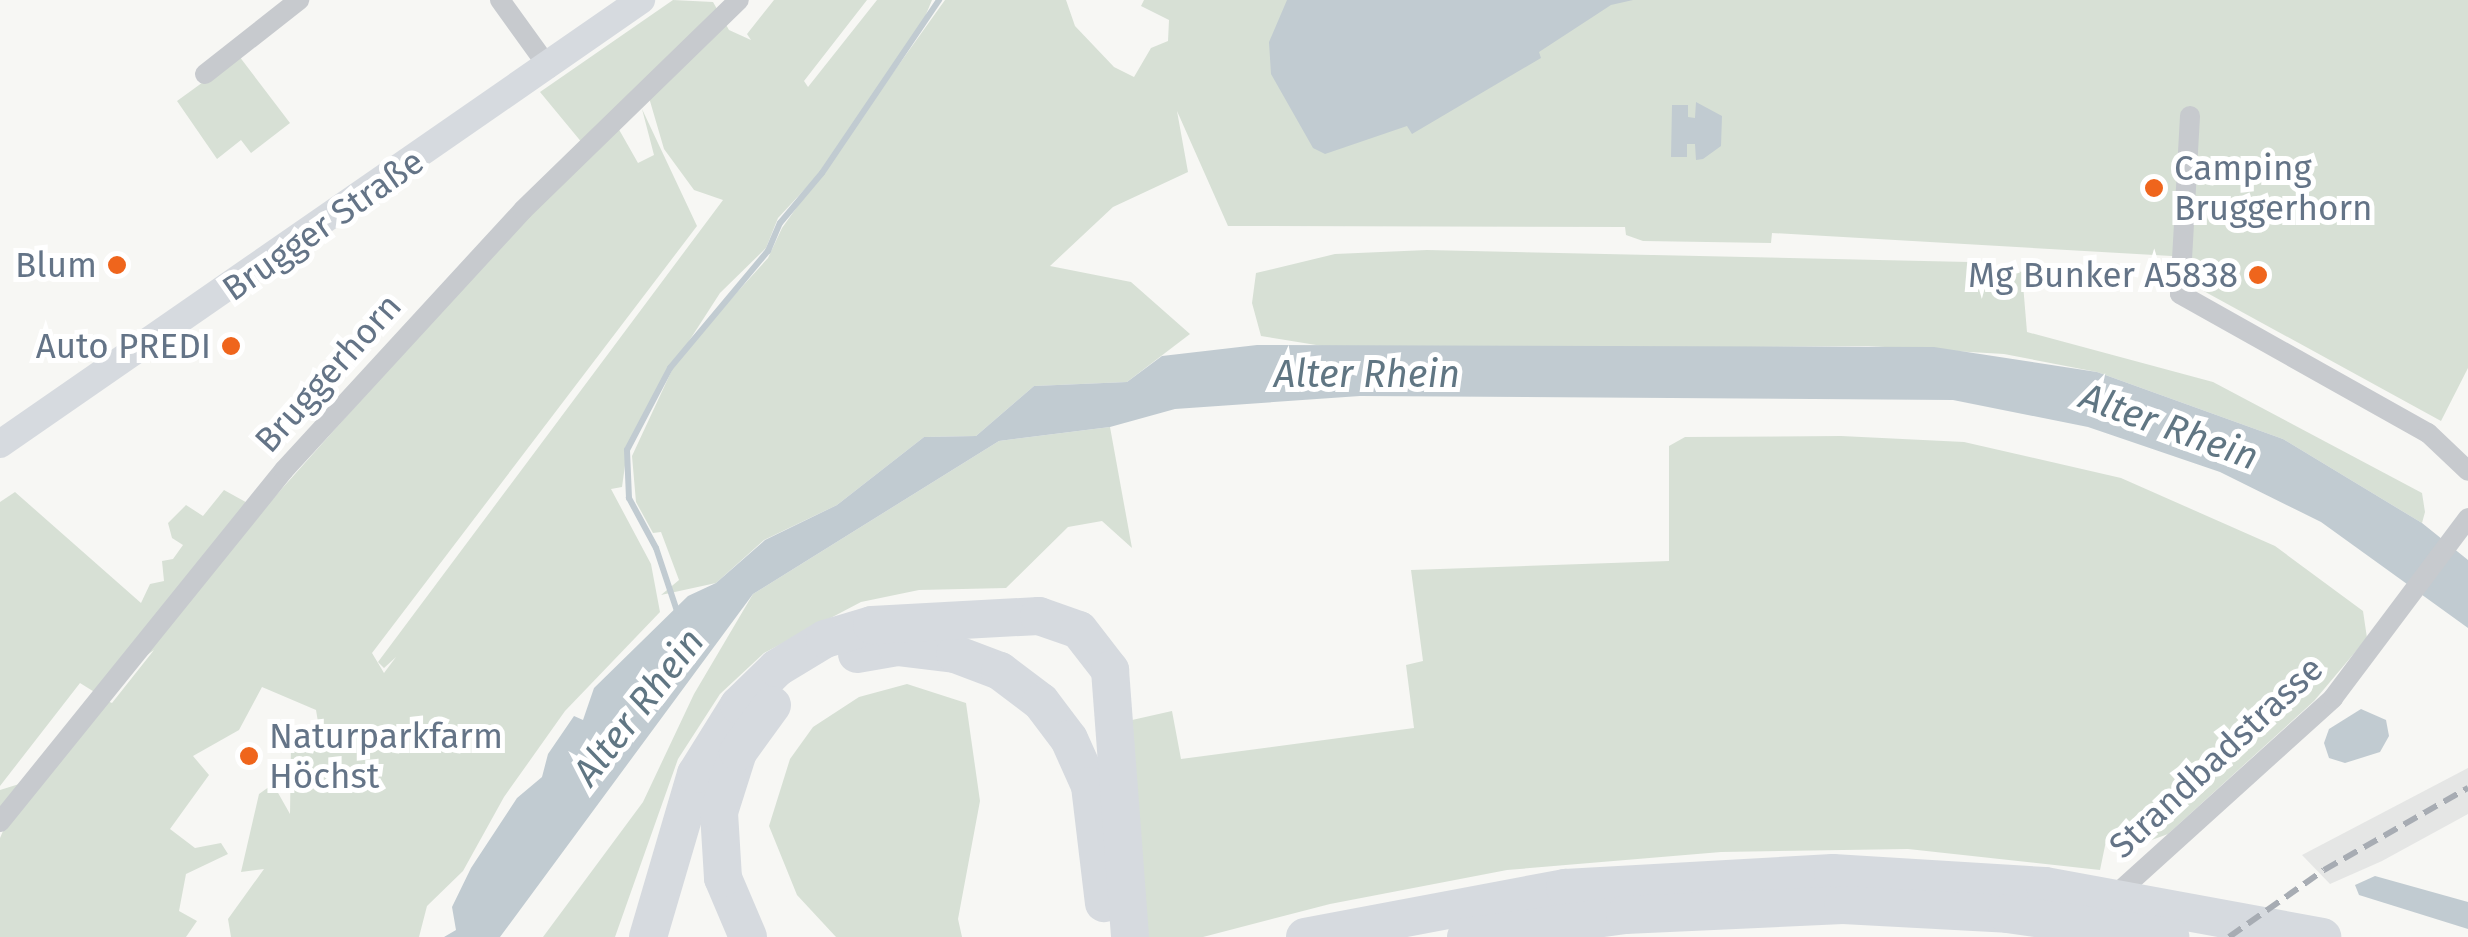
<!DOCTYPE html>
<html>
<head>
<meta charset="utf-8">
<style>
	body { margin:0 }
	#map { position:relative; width:2468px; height:937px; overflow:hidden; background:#f7f7f4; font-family:"Fira Sans",sans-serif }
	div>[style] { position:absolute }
	.built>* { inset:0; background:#e5e6e5 }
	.green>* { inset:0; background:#d7e0d5 }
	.water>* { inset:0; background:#c1cbd1 }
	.stream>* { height:6px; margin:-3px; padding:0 3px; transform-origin:3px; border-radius:3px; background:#c1cbd1 }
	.minor>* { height:20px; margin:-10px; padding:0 10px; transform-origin:10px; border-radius:10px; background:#c7cace }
	.secondary>* { height:28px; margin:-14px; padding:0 14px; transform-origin:14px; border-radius:14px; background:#d6dadf }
	.motorway>* { height:38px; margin:-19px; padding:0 19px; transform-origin:19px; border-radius:19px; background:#d6dadf }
	.rail>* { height:6px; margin-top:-3px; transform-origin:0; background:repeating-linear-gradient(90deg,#a7acb3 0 15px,transparent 0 23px) }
	.dots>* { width:28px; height:28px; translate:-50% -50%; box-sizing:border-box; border:5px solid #fff; border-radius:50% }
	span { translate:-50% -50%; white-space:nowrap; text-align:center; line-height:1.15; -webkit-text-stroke:10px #fff; paint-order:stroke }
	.poi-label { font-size:35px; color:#647487 }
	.left { translate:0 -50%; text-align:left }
	.right { translate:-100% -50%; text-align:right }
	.street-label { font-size:35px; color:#647487 }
	.water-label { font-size:38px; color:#607683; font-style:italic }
</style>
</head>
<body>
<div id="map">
	<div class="built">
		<i style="clip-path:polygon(2468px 768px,2468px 814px,2382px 861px,2330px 884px,2302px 855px)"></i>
	</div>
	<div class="green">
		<i style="clip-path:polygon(673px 0,713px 2px,729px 30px,751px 40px,747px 34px,774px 0,867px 0,804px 81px,808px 87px,877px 0,932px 0,922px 24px,818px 175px,778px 218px,766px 248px,720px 293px,680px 355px,768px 258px,782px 228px,945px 0,1066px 0,1075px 26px,1114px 67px,1134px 77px,1151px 48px,1168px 41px,1169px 20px,1141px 6px,1144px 0,2468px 0,2468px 368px,2441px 421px,2189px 283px,2189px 257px,1772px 233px,1771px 243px,1643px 241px,1626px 235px,1625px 227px,1228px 226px,1177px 111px,1188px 172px,1113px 207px,1050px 266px,1131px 282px,1190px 334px,1127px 382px,1034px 386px,976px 436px,924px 437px,837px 505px,764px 540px,716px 583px,661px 595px,679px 580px,661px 532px,653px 533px,636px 502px,632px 456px,678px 357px,628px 444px,622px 487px,611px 489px,651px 564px,660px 612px,565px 711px,504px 797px,463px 871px,427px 906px,419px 937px,231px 937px,228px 919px,264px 869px,241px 872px,259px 794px,273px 784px,290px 814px,291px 745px,319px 728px,316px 710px,262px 687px,239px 730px,193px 756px,209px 775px,170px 829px,195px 848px,221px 843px,228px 854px,186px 874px,179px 911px,197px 921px,186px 937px,0 937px,0 838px,9px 817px,0 821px,0 790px,32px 780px,105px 700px,112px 703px,154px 650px,96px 693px,80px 683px,0 786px,0 502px,15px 492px,141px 603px,150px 584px,164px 581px,162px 561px,173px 559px,183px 545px,172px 538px,168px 523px,186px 505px,203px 516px,224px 490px,262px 511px,527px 214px,617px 126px,638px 163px,654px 155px,642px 109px,697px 226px,372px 653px,384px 673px,396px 657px,384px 668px,378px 662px,723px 200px,694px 190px,664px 149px,645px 84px,583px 144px,540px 92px)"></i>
		<i style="clip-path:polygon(239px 56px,290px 123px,251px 153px,241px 140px,217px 159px,177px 101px)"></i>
		<i style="clip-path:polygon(1427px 250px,1969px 262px,2022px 272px,2027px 332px,2213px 382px,2422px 493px,2425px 512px,2422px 523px,2283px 439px,2097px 372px,2004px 354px,1868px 346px,1347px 350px,1261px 336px,1252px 303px,1256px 273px,1335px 254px)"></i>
		<i style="clip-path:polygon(1110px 427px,1132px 548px,1102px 521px,1068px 527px,1006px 588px,919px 590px,861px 602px,764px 653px,720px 694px,678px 759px,615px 937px,543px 937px,643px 802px,694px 694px,753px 594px,999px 441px)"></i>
		<i style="clip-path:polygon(1841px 436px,1964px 442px,2121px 478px,2275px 546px,2363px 611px,2367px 638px,2314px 701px,2168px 834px,2138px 845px,2106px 841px,2100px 870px,1908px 849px,1721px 852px,1507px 870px,1330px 904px,1203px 937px,1145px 937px,1132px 720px,1172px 711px,1181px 759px,1414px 728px,1406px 665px,1423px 661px,1411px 570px,1669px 561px,1669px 446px,1685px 437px)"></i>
		<i style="clip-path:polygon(907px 684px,966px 703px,980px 801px,958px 919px,962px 937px,836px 937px,797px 895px,769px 826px,790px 759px,813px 727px,859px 697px)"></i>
	</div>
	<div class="water">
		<i style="clip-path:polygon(1287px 0,1633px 0,1611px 5px,1539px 52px,1541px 58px,1412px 134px,1407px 126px,1325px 154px,1313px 148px,1271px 74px,1269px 42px)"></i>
		<i style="clip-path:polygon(1696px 102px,1722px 116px,1721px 146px,1703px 159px,1696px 160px,1695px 144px,1687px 144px,1687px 157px,1671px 157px,1672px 105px,1688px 105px,1688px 117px,1695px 118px)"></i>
		<i style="clip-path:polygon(1257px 345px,1934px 347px,2097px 372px,2283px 439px,2422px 523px,2468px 560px,2468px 628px,2321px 522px,2220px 472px,2088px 427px,1953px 400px,1360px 396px,1175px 409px,1110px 427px,999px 441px,753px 594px,500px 937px,444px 937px,456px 930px,452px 907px,471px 868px,517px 798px,542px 777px,548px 754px,574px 716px,583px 720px,594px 688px,688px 596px,716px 583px,765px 540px,837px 505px,924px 437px,976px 436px,1034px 386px,1127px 382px,1162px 356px)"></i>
		<i style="clip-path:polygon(2361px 709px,2386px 720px,2389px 736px,2380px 752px,2345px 763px,2329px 758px,2324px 743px,2329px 729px)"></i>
		<i style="clip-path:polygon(2375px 876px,2468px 902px,2468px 929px,2359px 895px,2355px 885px)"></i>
	</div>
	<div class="stream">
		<i style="left:677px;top:611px;width:66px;rotate:-108.4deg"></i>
		<i style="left:656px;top:548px;width:57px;rotate:-118.4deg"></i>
		<i style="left:629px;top:498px;width:48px;rotate:-92.4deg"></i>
		<i style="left:627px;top:450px;width:93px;rotate:-62.3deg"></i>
		<i style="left:670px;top:368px;width:153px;rotate:-50.1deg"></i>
		<i style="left:768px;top:251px;width:30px;rotate:-67deg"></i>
		<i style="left:780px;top:223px;width:65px;rotate:-50deg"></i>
		<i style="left:822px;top:173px;width:209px;rotate:-55.9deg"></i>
	</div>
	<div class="minor">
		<i style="left:500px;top:0;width:84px;rotate:54.2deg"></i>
		<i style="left:205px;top:74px;width:120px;rotate:-38.2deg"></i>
		<i style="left:2190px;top:116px;width:178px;rotate:93.2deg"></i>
		<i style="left:2180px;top:294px;width:284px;rotate:29.3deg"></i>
		<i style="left:2428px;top:433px;width:55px;rotate:43.5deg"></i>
		<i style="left:0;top:822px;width:452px;rotate:-51.1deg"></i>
		<i style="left:284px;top:470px;width:353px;rotate:-47.4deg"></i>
		<i style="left:523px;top:210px;width:301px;rotate:-44.2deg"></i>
		<i style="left:2112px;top:898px;width:298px;rotate:-42.1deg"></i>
		<i style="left:2333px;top:698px;width:225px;rotate:-53.1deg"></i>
	</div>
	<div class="secondary">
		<i style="left:0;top:444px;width:780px;rotate:-34.71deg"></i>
	</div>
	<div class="motorway">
		<i style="left:857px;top:654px;width:41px;rotate:-9.9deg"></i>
		<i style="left:897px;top:647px;width:58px;rotate:6.9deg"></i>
		<i style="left:955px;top:654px;width:48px;rotate:20.7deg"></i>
		<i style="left:1000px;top:671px;width:51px;rotate:37.1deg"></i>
		<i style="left:1041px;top:702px;width:46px;rotate:52.9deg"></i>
		<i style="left:1069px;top:739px;width:51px;rotate:65.9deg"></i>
		<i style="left:1090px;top:786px;width:118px;rotate:83.2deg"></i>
		<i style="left:648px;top:937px;width:170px;rotate:-73.6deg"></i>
		<i style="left:696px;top:774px;width:81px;rotate:-58.1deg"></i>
		<i style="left:739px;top:705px;width:53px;rotate:-44.2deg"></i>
		<i style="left:777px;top:668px;width:56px;rotate:-31.1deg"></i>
		<i style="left:825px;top:639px;width:49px;rotate:-16.6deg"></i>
		<i style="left:872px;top:625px;width:167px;rotate:-3.1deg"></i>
		<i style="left:1039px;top:616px;width:42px;rotate:19.3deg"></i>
		<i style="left:1079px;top:630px;width:51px;rotate:52.2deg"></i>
		<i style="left:1110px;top:670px;width:268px;rotate:85.7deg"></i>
		<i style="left:748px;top:937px;width:64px;rotate:-113deg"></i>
		<i style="left:723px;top:878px;width:66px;rotate:-93.5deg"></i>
		<i style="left:719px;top:812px;width:63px;rotate:-72.4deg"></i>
		<i style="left:738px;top:752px;width:58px;rotate:-54.1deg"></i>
		<i style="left:1305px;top:937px;width:265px;rotate:-10.7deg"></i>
		<i style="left:1565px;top:888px;width:268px;rotate:-3.2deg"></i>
		<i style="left:1833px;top:873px;width:212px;rotate:3.5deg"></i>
		<i style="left:2045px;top:886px;width:282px;rotate:10.4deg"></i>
		<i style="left:1466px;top:937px;width:161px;rotate:-7.9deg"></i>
		<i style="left:1625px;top:915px;width:218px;rotate:-2.6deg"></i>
		<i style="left:1843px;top:905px;width:164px;rotate:3.1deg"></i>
		<i style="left:2007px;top:914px;width:165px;rotate:8deg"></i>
	</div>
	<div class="rail">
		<i style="left:2229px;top:937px;width:116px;rotate:-35.2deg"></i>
		<i style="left:2324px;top:870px;width:166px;rotate:-29.7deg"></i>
	</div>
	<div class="dots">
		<i style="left:2154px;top:188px;background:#ef651c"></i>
		<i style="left:117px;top:265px;background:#ef651c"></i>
		<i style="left:2258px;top:275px;background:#ef651c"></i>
		<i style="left:231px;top:346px;background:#ef651c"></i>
		<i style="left:249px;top:756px;background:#ef651c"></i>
	</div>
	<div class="poi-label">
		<span class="left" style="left:2174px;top:188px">Camping<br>Bruggerhorn</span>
		<span class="right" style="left:97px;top:265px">Blum</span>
		<span class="right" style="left:2238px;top:275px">Mg Bunker A5838</span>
		<span class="right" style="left:211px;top:346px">Auto PREDI</span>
		<span class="left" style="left:269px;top:756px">Naturparkfarm<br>Höchst</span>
	</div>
	<div class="street-label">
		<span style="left:323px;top:225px;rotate:-35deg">Brugger Straße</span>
		<span style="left:328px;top:373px;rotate:-48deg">Bruggerhorn</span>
		<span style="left:2216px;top:757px;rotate:-43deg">Strandbadstrasse</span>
	</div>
	<div class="water-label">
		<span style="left:1367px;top:375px">Alter Rhein</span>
		<span style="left:2169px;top:427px;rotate:20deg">Alter Rhein</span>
		<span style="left:639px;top:707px;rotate:-52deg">Alter Rhein</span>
	</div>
</div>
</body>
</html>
